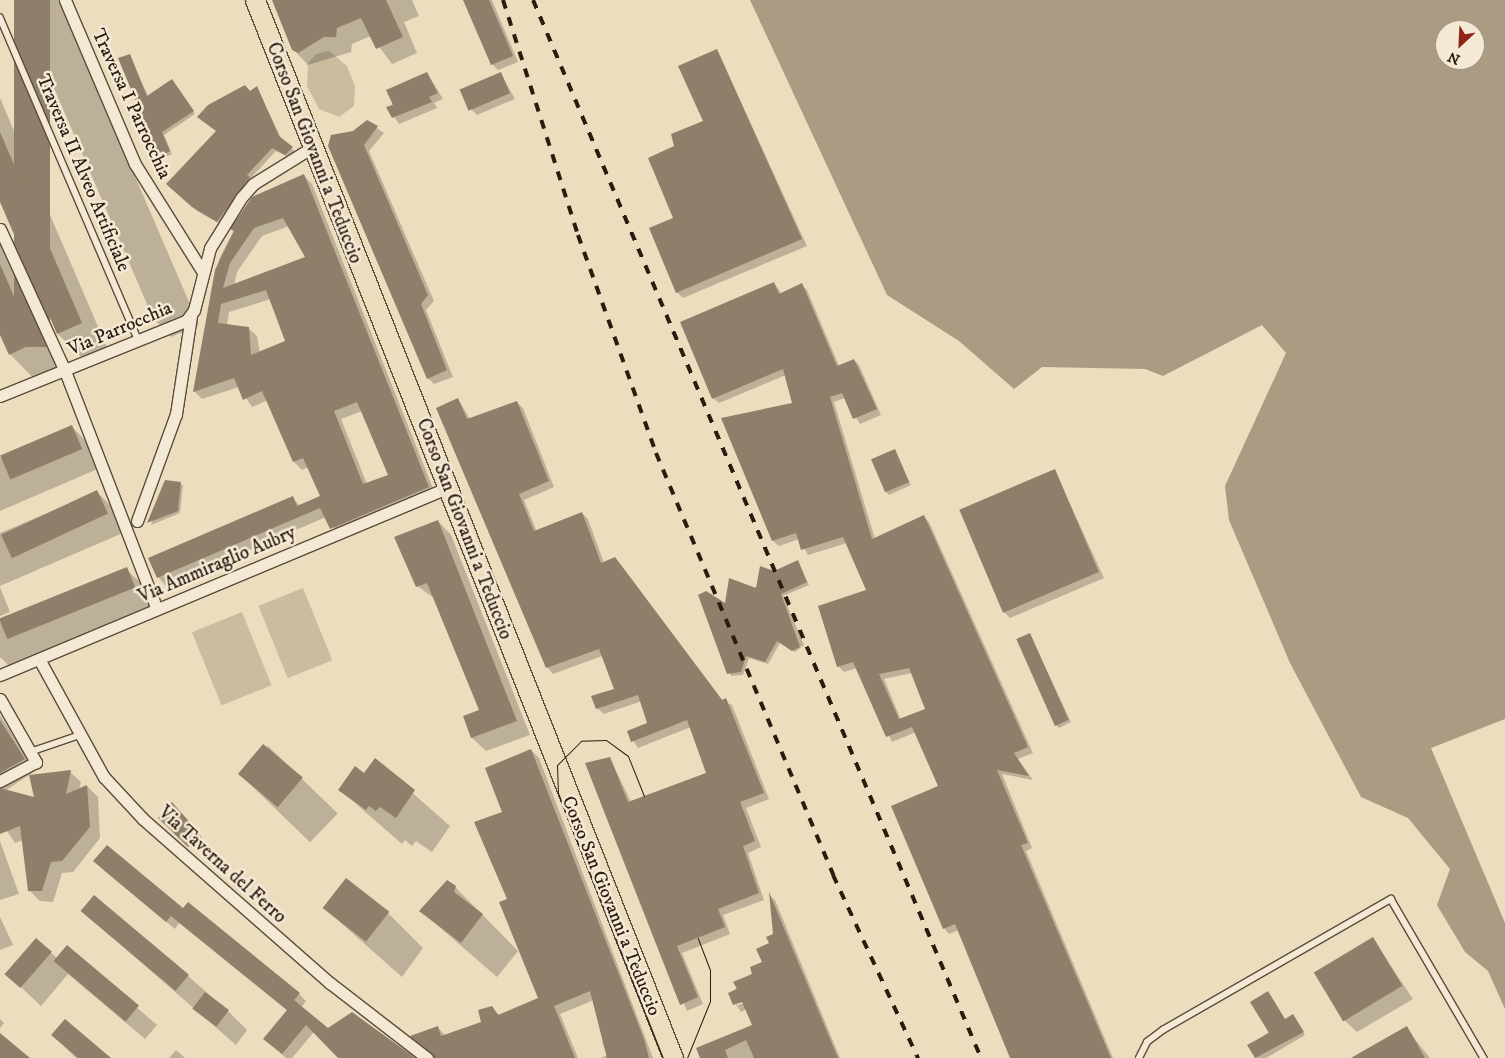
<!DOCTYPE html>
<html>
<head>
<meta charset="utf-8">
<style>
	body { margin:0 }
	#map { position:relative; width:1505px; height:1058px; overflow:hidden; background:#ecddbe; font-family:"IM FELL DW Pica",serif }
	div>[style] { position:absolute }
	.green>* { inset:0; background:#cbbca0; transform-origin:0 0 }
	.water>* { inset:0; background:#aa9b82 }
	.shadow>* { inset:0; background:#0003; transform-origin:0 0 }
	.building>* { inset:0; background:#8f7f6a; transform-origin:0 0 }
	.roads { filter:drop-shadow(1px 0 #5b4b3b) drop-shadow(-1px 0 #5b4b3b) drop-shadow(0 1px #5b4b3b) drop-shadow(0 -1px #5b4b3b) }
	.service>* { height:5.5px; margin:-2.75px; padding:0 2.75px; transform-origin:2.75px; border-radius:2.75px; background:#f3e9d5 }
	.minor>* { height:11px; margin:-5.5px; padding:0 5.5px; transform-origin:5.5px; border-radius:5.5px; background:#f3e9d5 }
	.primary>* { height:19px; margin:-9.5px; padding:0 9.5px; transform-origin:9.5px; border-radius:9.5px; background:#ecddbe }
	.tram>* { height:1px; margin:-0.5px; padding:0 0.5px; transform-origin:0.5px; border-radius:0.5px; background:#2b1a0f }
	.rail>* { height:4px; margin-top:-2px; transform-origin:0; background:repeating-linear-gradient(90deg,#2b1a0f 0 9px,transparent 0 18px) }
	span { translate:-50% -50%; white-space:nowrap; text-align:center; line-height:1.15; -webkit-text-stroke:5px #f3e9d5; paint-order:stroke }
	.street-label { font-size:19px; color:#2b1a0f }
	.north { position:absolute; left:1435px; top:20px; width:50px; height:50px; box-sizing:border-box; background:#f3e9d5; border:1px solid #a39686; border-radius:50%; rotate:205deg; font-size:14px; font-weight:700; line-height:20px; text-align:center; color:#2b1a0f }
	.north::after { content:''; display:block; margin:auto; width:18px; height:22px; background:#8f2418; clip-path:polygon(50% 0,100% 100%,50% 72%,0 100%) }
</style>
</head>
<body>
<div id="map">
	<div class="green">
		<i style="clip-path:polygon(329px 51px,347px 66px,355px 86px,354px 106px,339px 117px,319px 109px,307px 86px,308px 63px,316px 54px)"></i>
		<i style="left:303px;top:588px;width:78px;height:48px;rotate:68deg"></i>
		<i style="left:242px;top:612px;width:79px;height:54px;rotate:68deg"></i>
	</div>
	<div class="water">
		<i style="clip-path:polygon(evenodd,750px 0,1505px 0,1505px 719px,1431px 748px,1505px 923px,1505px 1009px,1488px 971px,1465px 952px,1437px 905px,1450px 869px,1408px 818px,1361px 797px,1290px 663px,1229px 520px,1225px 486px,1286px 353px,1262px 325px,1163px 376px,1145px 369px,1042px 367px,1014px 389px,959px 341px,887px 295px,750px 0,1445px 30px,1475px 30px,1475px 60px,1445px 60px,1445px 30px)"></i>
	</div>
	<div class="shadow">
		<i style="clip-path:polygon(16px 0,59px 0,199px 325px,171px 337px,153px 318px)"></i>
		<i style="clip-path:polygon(273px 0,412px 0,419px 16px,404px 22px,417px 53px,392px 64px,371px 36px,352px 44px,351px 52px,308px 65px,293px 49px)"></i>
		<i style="clip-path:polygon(464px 0,492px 0,518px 62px,498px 70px,492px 64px)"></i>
		<i style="clip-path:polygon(717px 50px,807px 246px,683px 298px,677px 292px,676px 147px,705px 121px)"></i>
		<i style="clip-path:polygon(129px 56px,148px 96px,172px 81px,195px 114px,164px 135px,172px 154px,163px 158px)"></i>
		<i style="clip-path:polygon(427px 73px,443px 99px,434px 103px,437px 108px,399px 124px,388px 108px)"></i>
		<i style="clip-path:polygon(501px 74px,515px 99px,477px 115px,471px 109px)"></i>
		<i style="clip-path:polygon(257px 88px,282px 140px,296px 152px,290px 158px,276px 151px,250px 179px,252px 182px,222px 225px,197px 211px,168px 184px)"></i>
		<i style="clip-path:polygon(0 98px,108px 350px,85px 361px,58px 334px,0 199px)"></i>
		<i style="clip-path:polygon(367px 121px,384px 133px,369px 151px,434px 301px,426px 310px,453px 377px,434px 384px,428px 378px,354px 132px)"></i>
		<i style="clip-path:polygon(evenodd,304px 176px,312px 184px,436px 496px,340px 536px,326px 517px,166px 586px,158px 577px,293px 498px,300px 506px,321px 496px,309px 467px,302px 470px,294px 462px,268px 400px,252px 407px,239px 387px,202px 399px,194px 391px,219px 259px,248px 203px,304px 176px,289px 226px,307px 257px,234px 286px,237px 272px,262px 236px,289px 226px,304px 176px,271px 299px,286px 342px,260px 353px,257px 336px,248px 328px,227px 325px,229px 312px,271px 299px,304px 176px,362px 411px,390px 476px,367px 484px,341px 419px,362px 411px)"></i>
		<i style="clip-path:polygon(0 230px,60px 370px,36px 381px,10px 354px,0 332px)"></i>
		<i style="clip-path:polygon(evenodd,774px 283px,782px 294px,802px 285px,807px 290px,839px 366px,854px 360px,859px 365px,881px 415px,860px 424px,845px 398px,834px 402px,875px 539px,924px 517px,929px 522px,1033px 753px,1018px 759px,1033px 780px,1002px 774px,1032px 848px,1026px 851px,1113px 1058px,1011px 1058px,959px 930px,949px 934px,944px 928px,939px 787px,916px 732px,892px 742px,857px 668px,844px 672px,838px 666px,868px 591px,847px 543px,808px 555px,799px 539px,779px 546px,773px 541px,723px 419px,793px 404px,786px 375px,719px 403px,713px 398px,774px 283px,912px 673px,926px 710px,901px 720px,884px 679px,912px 673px)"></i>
		<i style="clip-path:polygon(458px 399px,470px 419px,516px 402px,523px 408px,554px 487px,524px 500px,537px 532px,582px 513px,588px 519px,604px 563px,615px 558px,621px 565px,723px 701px,732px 705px,769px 799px,746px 808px,761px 847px,748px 853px,764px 900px,723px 915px,730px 934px,682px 953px,703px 1004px,687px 1011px,587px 764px,610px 758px,631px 802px,708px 774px,691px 727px,638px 748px,628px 732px,649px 724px,642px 701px,604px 714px,597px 708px,615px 690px,602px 656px,553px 674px,547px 667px)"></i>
		<i style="clip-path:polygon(72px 427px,91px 446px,100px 468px,0 511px,0 458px)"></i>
		<i style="clip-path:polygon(895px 450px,911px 485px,889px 495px,886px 492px)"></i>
		<i style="clip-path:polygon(1055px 471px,1104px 578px,1010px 618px,1004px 612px)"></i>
		<i style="clip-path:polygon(166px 481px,183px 485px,180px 513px,151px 525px)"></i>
		<i style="clip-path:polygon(97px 492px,115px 510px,125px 532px,0 586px,0 533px)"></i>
		<i style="clip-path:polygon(438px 521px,451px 535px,530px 735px,486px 751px,472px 738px,464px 717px,481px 711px,434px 598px,417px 586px)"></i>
		<i style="clip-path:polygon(798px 562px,809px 585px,783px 596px,804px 645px,795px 652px,780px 643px,768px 664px,749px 658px,743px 675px,731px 676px,726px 605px)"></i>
		<i style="clip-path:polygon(126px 569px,145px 587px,153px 606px,11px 668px,0 657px,0 623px)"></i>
		<i style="clip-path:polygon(0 587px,10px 612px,0 616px)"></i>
		<i style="clip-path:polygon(1030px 635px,1071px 722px,1059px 728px,1056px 725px)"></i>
		<i style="clip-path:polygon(0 715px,35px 771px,5px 791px,36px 798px,70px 772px,81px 782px,79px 790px,87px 786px,98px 797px,100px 838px,73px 872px,62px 873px,53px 902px,40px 901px,29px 890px,23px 840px,15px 843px,0 820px)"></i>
		<i style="left:268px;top:746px;width:97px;height:40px;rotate:44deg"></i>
		<i style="clip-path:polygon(531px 750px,539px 758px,653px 1058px,601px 1058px,607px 1055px,602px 1041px,607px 1039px,594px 1000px,560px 1014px,578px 1058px,434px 1058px,438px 1028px,446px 1036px,482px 1023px,492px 1007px,500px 1016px,540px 998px,508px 900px,504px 813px)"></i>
		<i style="clip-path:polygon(375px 760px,450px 826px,432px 852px,416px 841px,412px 846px,405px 840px,402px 844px,339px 789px,364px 774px)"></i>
		<i style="clip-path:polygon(172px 804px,202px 837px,192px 848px,159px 818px)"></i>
		<i style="clip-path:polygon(0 841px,19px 894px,0 900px)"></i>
		<i style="clip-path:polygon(102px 869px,183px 910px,299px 994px,306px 1001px,301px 1008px,328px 1030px,352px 1013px,417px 1058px,339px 1058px,314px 1032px,292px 1058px,286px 1058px,265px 1039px,288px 1011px,179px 923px,175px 929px)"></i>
		<i style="clip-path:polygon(455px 887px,518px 951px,497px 977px,421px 911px)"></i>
		<i style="clip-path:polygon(evenodd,770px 896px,775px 900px,840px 1058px,701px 1058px,753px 1026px,746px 1009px,741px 1012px,730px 994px,763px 963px,775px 935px,770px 896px,748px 1001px,736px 1006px,736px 1003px,748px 1001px)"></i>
		<i style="clip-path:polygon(324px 908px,388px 913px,423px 948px,402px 977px)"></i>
		<i style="clip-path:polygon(82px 911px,188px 976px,228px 1011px,247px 1030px,236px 1045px)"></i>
		<i style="clip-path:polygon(0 917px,13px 945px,0 950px)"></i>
		<i style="clip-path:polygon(1372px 938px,1413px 999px,1357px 1032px,1344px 1020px)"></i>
		<i style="clip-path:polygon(36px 940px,57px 958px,67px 947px,157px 1025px,145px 1039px,68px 974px,41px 1006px,7px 974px)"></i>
		<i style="clip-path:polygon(1293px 1015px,1305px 1035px,1266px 1058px,1256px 1058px,1249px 1046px)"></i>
		<i style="clip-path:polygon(0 1019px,4px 1023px,0 1028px)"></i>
		<i style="clip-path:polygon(1406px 1028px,1430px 1058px,1353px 1058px)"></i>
		<i style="clip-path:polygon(53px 1035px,109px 1058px,76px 1058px)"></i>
		<i style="clip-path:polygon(176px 1050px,185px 1058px,169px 1058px)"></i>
	</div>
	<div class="building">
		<i style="left:14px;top:0;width:36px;height:347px"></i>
		<i style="clip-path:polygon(272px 0,386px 0,403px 37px,376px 49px,361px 18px,337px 28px,336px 37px,324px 37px,298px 53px,292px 50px)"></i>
		<i style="clip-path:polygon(463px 0,489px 0,513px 56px,491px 65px)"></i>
		<i style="clip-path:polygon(717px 49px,802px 239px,676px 293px,649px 228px,673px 218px,648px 158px,674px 146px,671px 134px,703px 121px,678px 66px)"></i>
		<i style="clip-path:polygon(130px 54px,147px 96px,172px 79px,194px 111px,162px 132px,170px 151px,159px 157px,118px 58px)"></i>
		<i style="clip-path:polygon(427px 72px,438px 93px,429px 97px,432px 102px,392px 118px,386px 107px,393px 105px,386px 90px)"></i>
		<i style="left:501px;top:72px;width:23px;height:45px;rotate:67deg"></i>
		<i style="clip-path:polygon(245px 85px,250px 91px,257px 86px,279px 136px,293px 147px,285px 155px,272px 148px,247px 175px,250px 177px,217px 222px,192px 207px,166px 184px,216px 131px,197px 117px,208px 105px)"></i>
		<i style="clip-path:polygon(367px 120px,378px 126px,364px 145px,428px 295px,421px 304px,447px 370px,427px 379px,328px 146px,331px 135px,353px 131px)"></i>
		<i style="clip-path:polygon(0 132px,82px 323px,57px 334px,0 202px)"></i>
		<i style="clip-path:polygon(evenodd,304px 174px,429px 487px,330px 529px,320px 508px,157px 578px,148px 558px,293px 496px,297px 506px,320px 496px,303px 458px,293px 462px,262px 391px,243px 400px,234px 378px,193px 392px,215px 270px,234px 231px,230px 229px,252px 197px,304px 174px,283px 218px,305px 257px,223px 288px,230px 263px,254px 228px,283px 218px,304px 174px,266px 290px,285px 341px,251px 355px,249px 327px,218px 323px,221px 304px,266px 290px,304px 174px,357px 402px,388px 475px,363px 484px,334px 411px,357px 402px)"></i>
		<i style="clip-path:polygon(0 264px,34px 343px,9px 355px,0 335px)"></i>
		<i style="clip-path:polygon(evenodd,774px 282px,779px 294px,802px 283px,837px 366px,854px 359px,877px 409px,853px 419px,842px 393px,830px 397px,872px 539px,924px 515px,1028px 747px,1014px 753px,1029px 776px,997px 770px,1028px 843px,1021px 845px,1111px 1058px,1010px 1058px,955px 924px,943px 929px,891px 806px,938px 786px,912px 727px,886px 737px,853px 662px,837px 667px,818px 606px,866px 590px,843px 537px,801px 550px,796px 533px,772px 541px,721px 418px,792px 403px,783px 369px,712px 399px,680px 322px,774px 282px,909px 668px,925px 709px,899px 719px,879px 674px,909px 668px)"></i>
		<i style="clip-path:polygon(458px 398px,467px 419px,517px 401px,549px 481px,519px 494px,534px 531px,582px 512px,601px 563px,615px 557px,722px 700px,726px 698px,764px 793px,740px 802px,755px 841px,743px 846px,759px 893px,718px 909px,725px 927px,677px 946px,698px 997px,680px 1005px,585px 763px,610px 757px,628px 802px,706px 773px,687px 720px,631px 742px,627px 731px,647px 723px,638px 695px,596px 709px,591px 696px,614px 689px,599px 649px,546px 668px,436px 408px)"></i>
		<i style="left:72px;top:425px;width:26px;height:78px;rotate:67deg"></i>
		<i style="left:895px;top:449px;width:36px;height:26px;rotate:67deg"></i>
		<i style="left:1055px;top:469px;width:112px;height:104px;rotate:67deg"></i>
		<i style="clip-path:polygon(165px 480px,181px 482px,178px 511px,147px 523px)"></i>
		<i style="left:97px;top:490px;width:26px;height:106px;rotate:65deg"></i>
		<i style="clip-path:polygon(438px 520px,517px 721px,471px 738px,463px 716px,479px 710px,427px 583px,416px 587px,394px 537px)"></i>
		<i style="clip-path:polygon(798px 560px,807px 582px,781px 594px,800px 647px,792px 651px,777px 641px,765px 662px,746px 656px,741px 672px,727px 674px,698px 595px,706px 591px,725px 603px,729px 578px,756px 588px,760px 566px,774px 571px)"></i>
		<i style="left:127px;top:567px;width:22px;height:138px;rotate:68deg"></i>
		<i style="left:1030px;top:633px;width:95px;height:15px;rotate:66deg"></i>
		<i style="clip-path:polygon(0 720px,25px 759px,0 773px)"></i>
		<i style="left:263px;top:744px;width:52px;height:39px;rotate:40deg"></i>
		<i style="clip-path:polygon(531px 749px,644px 1039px,649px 1058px,607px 1058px,590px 991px,554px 1006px,575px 1058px,434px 1058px,410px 1036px,438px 1026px,441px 1036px,481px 1022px,478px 1010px,492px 1006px,498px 1015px,538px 998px,499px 902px,507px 899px,474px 822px,502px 812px,485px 768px)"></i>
		<i style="clip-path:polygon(375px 758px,415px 790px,396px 818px,380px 807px,376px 811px,369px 806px,366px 810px,338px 790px,355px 766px,364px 773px)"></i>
		<i style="clip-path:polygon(71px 770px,66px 794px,87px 785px,90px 827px,62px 861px,51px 862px,42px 891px,28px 891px,20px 826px,0 834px,0 788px,34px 797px,29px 775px)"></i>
		<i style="clip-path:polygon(172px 802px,200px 834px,188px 847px,158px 818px)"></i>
		<i style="clip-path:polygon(107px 845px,183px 908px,188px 902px,300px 993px,294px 1000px,328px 1028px,352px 1012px,415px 1058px,338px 1058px,306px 1025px,282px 1054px,263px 1039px,287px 1010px,171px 916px,166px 922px,93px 861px)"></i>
		<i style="left:346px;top:878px;width:55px;height:38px;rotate:38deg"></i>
		<i style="clip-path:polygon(447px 880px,456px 886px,454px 892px,483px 914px,461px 943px,419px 911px)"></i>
		<i style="clip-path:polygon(769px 892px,838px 1058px,754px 1058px,746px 1040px,725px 1050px,728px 1058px,700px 1058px,696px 1048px,752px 1025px,742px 1002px,733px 1005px,728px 993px,737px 989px,733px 982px,752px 974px,750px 967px,762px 962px,756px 949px,769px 943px,766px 937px,773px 934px)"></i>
		<i style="left:94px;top:895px;width:124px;height:21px;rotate:40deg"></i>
		<i style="left:1373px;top:937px;width:57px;height:69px;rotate:59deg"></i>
		<i style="left:36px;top:938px;width:21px;height:48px;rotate:41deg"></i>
		<i style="left:67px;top:945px;width:94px;height:21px;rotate:40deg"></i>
		<i style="clip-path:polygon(1268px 991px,1285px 1019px,1293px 1014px,1304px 1032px,1255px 1058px,1247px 1045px,1269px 1033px,1250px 1002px)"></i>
		<i style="left:205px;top:992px;width:30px;height:21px;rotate:37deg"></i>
		<i style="clip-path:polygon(65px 1019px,111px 1058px,78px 1058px,51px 1035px)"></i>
		<i style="clip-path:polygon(1407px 1026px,1425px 1058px,1351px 1058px,1377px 1043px)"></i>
		<i style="clip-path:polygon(0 1033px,30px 1058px,0 1058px)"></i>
	</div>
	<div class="roads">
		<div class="service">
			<i style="left:0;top:17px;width:353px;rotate:66.8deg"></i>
			<i style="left:30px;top:752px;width:53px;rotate:-18.8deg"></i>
			<i style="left:1139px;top:1058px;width:18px;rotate:-63deg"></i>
			<i style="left:1147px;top:1042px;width:20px;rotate:-37deg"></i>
			<i style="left:1163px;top:1030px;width:263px;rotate:-29.9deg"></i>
			<i style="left:1391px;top:899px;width:184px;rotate:59.7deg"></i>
		</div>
		<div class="minor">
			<i style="left:65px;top:0;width:178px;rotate:66.9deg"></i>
			<i style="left:135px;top:164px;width:126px;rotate:57.9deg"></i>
			<i style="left:0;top:229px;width:156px;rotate:65.4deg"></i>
			<i style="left:65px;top:371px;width:255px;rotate:68.9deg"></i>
			<i style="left:0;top:396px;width:201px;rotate:-22deg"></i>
			<i style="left:186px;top:321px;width:14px;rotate:-54deg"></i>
			<i style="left:194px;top:310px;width:64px;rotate:-75.5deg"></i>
			<i style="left:210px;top:248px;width:59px;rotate:-58.2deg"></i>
			<i style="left:241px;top:198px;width:18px;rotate:-49deg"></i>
			<i style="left:253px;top:184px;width:68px;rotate:-31.8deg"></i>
			<i style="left:137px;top:521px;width:114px;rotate:-70deg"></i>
			<i style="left:176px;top:414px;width:99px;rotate:-81.3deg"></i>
			<i style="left:39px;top:659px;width:135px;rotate:61.2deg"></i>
			<i style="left:104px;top:777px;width:57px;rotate:47.1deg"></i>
			<i style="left:143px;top:819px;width:249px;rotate:41.3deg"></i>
			<i style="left:330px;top:983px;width:123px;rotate:37.7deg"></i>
			<i style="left:0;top:675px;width:487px;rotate:-22.7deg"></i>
			<i style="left:0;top:699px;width:73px;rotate:60.3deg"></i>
			<i style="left:36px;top:762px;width:41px;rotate:152.2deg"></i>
		</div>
		<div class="primary">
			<i style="left:255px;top:0;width:1138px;rotate:68.44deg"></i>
		</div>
	</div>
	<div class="tram">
		<i style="left:644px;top:796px;width:43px;rotate:-111.8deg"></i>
		<i style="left:628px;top:756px;width:27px;rotate:-144deg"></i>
		<i style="left:606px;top:740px;width:25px;rotate:178deg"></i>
		<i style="left:581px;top:741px;width:34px;rotate:135deg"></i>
		<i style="left:557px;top:765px;width:28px;rotate:88deg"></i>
		<i style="left:558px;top:793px;width:285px;rotate:68.4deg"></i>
		<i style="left:687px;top:1058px;width:61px;rotate:-68deg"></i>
		<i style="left:710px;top:1001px;width:31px;rotate:-90deg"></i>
		<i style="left:710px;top:970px;width:34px;rotate:-111deg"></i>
	</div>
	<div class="rail">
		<i style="left:503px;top:0;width:247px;rotate:72.3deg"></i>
		<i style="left:578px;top:235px;width:232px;rotate:70.3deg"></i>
		<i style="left:656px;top:453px;width:458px;rotate:67.2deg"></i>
		<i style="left:833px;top:875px;width:202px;rotate:65.1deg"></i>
		<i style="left:533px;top:0;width:1149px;rotate:67.05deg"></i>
	</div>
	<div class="street-label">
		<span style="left:131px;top:104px;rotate:65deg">Traversa I Parrocchia</span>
		<span style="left:314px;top:153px;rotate:69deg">Corso San Giovanni a Teduccio</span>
		<span style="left:83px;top:173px;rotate:67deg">Traversa II Alveo Artificiale</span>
		<span style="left:120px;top:329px;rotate:-23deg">Via Parrocchia</span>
		<span style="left:464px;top:529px;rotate:69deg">Corso San Giovanni a Teduccio</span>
		<span style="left:217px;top:565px;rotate:-23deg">Via Ammiraglio Aubry</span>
		<span style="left:222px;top:865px;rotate:42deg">Via Taverna del Ferro</span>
		<span style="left:611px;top:906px;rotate:68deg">Corso San Giovanni a Teduccio</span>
	</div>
	<div class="north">N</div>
</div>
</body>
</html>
